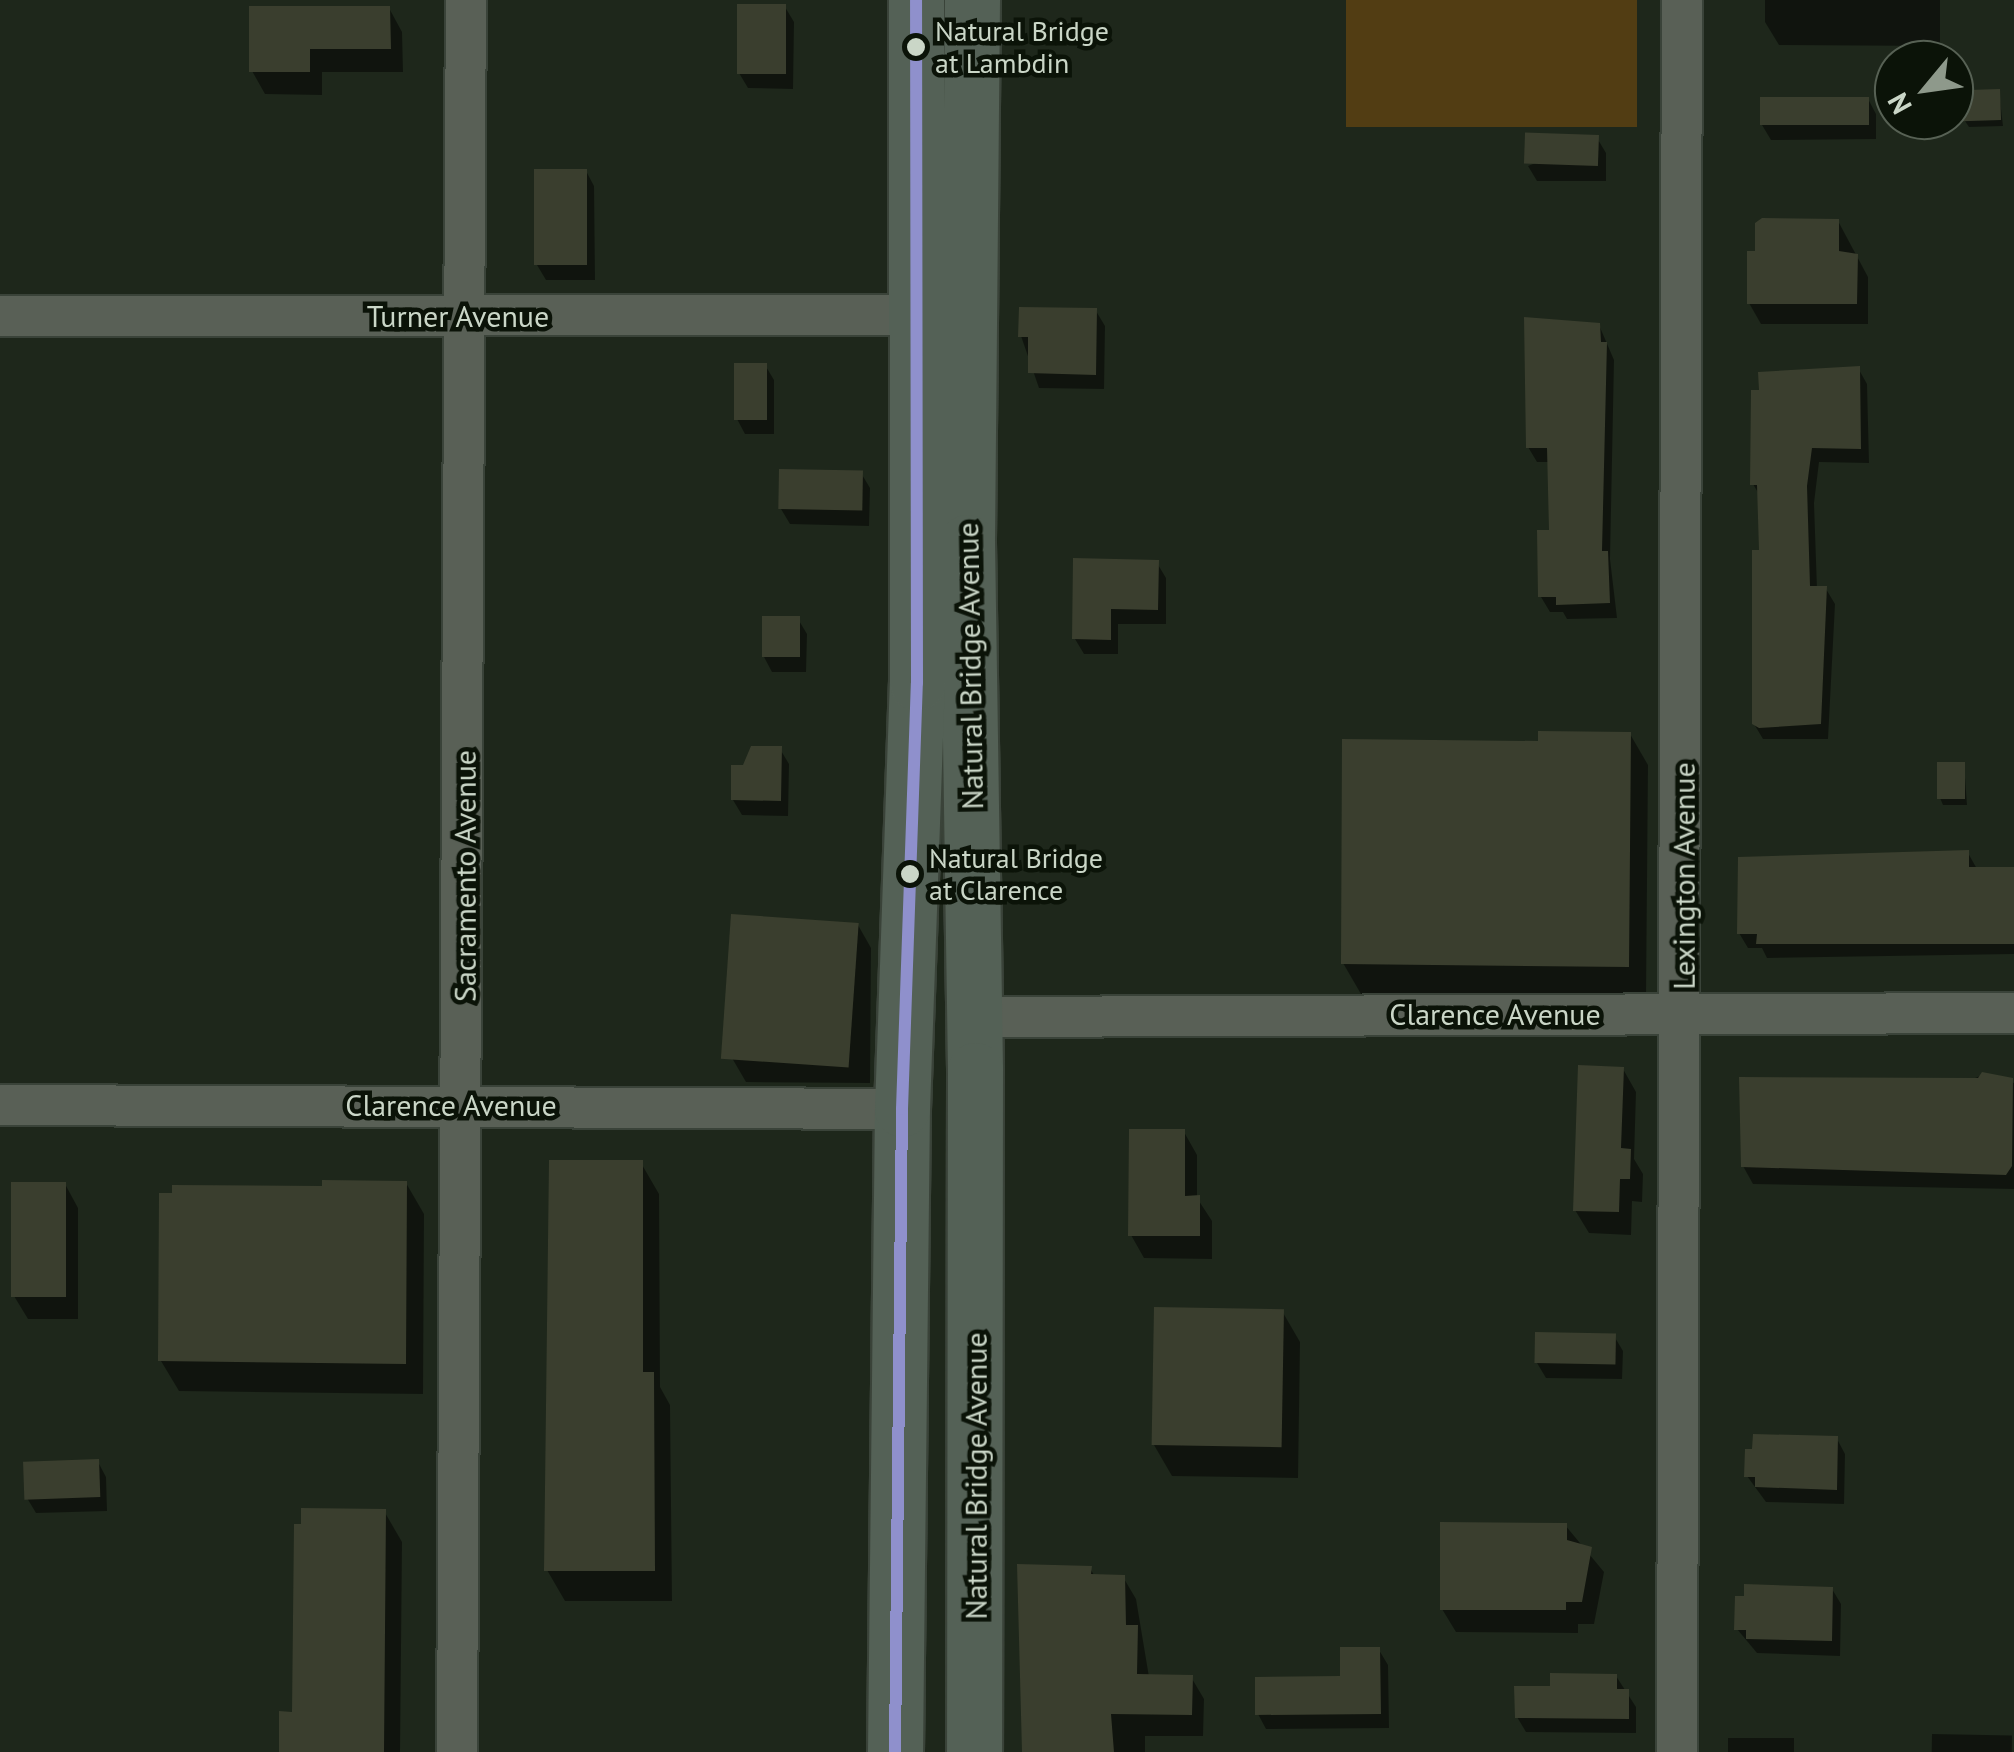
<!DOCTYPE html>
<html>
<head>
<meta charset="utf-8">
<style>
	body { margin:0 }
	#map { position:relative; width:2014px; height:1752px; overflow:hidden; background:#1e271b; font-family:"PT Sans",sans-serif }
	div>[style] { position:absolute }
	.green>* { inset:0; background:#523d13; transform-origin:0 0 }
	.shadow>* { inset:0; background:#0007; transform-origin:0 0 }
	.building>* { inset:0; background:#3a3e2e; transform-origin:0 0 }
	.roads { filter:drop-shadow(2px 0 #3a4339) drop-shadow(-2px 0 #3a4339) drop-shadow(0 2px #3a4339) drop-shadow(0 -2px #3a4339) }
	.minor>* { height:40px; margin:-20px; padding:0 20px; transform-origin:20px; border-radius:20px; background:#596056 }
	.primary>* { height:55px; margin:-27.5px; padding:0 27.5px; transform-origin:27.5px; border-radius:27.5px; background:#546156 }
	.bus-1>* { height:12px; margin:-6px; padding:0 6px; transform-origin:6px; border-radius:6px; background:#8f90cc }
	.dots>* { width:28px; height:28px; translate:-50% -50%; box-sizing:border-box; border:5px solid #0b1308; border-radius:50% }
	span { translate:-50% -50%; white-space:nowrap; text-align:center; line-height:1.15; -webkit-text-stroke:9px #0b1308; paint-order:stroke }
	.bus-label { font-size:28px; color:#cad6c7 }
	.left { translate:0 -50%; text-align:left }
	.street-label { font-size:30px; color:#cad6c7 }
	.north { position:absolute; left:1874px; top:40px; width:100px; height:100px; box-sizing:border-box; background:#0b1308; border:2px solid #576154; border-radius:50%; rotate:241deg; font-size:28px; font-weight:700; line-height:40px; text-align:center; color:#cad6c7 }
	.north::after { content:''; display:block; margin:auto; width:35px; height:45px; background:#8e998b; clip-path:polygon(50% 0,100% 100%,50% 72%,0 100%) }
</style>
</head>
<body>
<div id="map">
	<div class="green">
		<i style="left:1346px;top:0;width:291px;height:127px"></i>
	</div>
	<div class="shadow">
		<i style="clip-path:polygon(1765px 0,1940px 0,1940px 46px,1779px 45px,1765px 22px)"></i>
		<i style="clip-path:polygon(785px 7px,794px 22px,793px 89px,748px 88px,739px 73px)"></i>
		<i style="clip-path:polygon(389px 8px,402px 32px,403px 72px,322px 72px,322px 95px,265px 94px,252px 71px)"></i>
		<i style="clip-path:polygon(1999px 92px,2003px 126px,1969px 127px,1965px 121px)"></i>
		<i style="clip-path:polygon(1868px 99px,1876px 114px,1876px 139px,1771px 140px,1762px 125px)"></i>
		<i style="clip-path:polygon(1597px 138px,1606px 153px,1606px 181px,1537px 181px,1528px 166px)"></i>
		<i style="clip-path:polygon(586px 171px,594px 186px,595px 280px,546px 280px,537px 265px)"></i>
		<i style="clip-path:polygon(1838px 221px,1868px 277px,1868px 324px,1761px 324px,1749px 303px)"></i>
		<i style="clip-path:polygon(1096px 311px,1105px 326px,1104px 389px,1039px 388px,1021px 336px)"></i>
		<i style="clip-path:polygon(1599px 325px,1614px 360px,1610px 559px,1617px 618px,1567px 619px,1563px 612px,1550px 612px,1541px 597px,1551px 532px,1550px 462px,1537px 462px,1528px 447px)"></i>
		<i style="clip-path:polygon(765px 365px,774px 380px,774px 434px,745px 434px,737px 419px)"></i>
		<i style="clip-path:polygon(1858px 368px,1867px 384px,1869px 463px,1819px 462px,1814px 503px,1817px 589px,1826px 589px,1835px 604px,1828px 739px,1763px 739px,1754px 724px,1761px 553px,1760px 496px,1753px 484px,1762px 392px)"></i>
		<i style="clip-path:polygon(861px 473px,870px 488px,869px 526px,790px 524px,781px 509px)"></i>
		<i style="clip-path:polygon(1157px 563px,1166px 578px,1166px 624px,1118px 624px,1118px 654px,1084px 654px,1075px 639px)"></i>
		<i style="clip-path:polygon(798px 619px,807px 634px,806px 672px,772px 672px,764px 657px)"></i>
		<i style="clip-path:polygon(1630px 734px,1648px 765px,1646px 997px,1361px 994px,1343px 963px,1540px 743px)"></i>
		<i style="clip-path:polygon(780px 749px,789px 764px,788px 816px,742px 815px,733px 800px,746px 768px)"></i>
		<i style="clip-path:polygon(1964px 764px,1967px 805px,1943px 805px,1940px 798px)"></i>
		<i style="clip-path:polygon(1968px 853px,1977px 869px,2014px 869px,2014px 954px,1767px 958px,1762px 948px,1748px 948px,1739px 933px)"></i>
		<i style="clip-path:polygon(858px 925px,871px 948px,870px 1083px,746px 1082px,732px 1058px)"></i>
		<i style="clip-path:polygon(1623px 1069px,1636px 1092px,1634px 1159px,1643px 1174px,1642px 1202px,1632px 1201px,1631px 1235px,1589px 1233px,1575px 1210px)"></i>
		<i style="clip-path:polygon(1983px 1075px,2014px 1083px,2014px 1189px,1753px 1184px,1743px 1166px)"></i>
		<i style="clip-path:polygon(1184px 1132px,1197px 1155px,1197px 1198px,1212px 1221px,1212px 1259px,1144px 1258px,1131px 1235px)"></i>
		<i style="clip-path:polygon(641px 1163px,659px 1194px,660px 1387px,670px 1405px,672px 1601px,565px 1601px,547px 1570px)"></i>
		<i style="clip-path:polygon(406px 1183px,424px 1214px,423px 1394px,179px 1391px,161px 1361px,324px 1188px)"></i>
		<i style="clip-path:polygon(65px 1184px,78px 1208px,78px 1319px,28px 1319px,14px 1296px)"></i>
		<i style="clip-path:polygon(1282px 1311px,1300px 1342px,1298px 1478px,1172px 1476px,1154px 1445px)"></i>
		<i style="clip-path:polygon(1614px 1336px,1623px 1351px,1622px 1379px,1546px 1378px,1537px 1363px)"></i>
		<i style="clip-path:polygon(1837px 1439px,1845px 1454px,1844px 1504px,1766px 1502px,1747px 1476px)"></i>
		<i style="clip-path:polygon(98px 1462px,106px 1477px,107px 1511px,36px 1513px,27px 1498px)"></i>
		<i style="clip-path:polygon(384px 1511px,402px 1542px,400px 1752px,281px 1752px)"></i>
		<i style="clip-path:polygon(1565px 1525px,1604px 1572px,1594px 1624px,1578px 1624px,1578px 1633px,1456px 1632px,1442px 1609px)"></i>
		<i style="clip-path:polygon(1090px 1568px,1095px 1577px,1123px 1577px,1136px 1599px,1149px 1677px,1191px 1677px,1204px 1699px,1203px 1736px,1145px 1736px,1145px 1752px,1024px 1752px)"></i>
		<i style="clip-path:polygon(1832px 1589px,1841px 1604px,1840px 1656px,1757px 1653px,1737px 1629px)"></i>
		<i style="clip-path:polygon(1379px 1650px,1388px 1665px,1389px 1728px,1266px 1729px,1258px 1714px,1342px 1679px)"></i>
		<i style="clip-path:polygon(1616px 1676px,1636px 1707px,1636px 1733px,1526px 1732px,1517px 1717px,1553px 1688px)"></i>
		<i style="left:1932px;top:1734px;width:80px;height:18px;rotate:1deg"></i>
		<i style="left:1728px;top:1738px;width:66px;height:14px"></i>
	</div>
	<div class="building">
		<i style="left:737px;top:4px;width:49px;height:70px"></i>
		<i style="clip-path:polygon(249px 6px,390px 6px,391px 49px,310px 49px,310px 72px,249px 72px)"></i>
		<i style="left:2000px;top:89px;width:31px;height:39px;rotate:88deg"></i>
		<i style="left:1869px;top:97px;width:28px;height:109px;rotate:90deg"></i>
		<i style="left:1599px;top:135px;width:31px;height:74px;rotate:92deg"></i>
		<i style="left:534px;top:169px;width:53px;height:96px"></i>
		<i style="clip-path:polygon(1762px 218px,1839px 219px,1839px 251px,1858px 254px,1857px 304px,1747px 304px,1747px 251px,1755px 251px,1755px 223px)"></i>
		<i style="clip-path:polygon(1019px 307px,1097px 308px,1096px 375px,1028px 373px,1028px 337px,1018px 337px)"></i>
		<i style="clip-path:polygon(1524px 317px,1600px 323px,1601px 342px,1607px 342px,1602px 551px,1608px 551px,1610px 603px,1556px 605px,1556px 597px,1538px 597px,1537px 530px,1549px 530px,1547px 448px,1526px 448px)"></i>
		<i style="left:734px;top:363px;width:33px;height:57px"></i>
		<i style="clip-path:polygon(1860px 366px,1861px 449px,1812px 448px,1807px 486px,1810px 586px,1827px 586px,1821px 724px,1759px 728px,1752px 724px,1752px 550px,1759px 550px,1757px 485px,1750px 485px,1751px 390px,1759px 390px,1758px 372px)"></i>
		<i style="left:779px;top:469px;width:84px;height:40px;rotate:1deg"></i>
		<i style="clip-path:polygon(1073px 558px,1159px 560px,1158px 610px,1111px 609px,1111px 640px,1072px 639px)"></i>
		<i style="left:762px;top:616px;width:38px;height:41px"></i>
		<i style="clip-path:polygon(1538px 731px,1631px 732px,1629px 967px,1341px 964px,1342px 739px,1538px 741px)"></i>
		<i style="clip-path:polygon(751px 746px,782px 746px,781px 801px,731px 800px,731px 765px,743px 765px)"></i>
		<i style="left:1937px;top:762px;width:28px;height:37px"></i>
		<i style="clip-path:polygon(1969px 850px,1969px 867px,2014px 867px,2014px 944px,1756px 944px,1757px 934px,1737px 934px,1738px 857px)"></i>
		<i style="left:731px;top:914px;width:128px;height:145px;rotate:4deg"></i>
		<i style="clip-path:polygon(1578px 1065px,1624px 1067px,1621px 1148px,1631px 1149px,1630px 1179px,1620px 1179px,1619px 1212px,1573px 1211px)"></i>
		<i style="clip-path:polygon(1982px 1072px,2013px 1078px,2012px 1166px,2006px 1175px,1741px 1167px,1739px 1077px,1978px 1078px)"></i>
		<i style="clip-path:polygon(1129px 1129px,1185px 1129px,1185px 1196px,1200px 1195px,1200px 1236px,1128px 1236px)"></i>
		<i style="clip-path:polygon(549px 1160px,643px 1160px,643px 1372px,654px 1372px,655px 1571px,544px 1571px)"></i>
		<i style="clip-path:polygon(322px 1180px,407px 1181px,406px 1364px,158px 1361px,159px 1193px,172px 1193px,172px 1185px,322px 1186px)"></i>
		<i style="left:11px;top:1182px;width:55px;height:115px"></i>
		<i style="left:1154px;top:1307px;width:130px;height:138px;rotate:1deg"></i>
		<i style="left:1535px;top:1332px;width:81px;height:31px;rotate:1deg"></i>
		<i style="clip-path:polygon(1753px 1434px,1838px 1436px,1837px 1490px,1755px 1487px,1755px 1477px,1744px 1477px,1745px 1449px,1752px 1449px)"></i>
		<i style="left:99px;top:1459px;width:38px;height:76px;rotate:88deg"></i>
		<i style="clip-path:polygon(301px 1508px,386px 1509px,384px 1752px,279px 1752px,279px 1711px,292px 1712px,294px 1524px,301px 1524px)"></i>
		<i style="clip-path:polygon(1440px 1522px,1567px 1523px,1567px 1540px,1592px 1547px,1582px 1602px,1566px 1602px,1566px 1610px,1440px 1610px)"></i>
		<i style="clip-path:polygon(1017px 1564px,1092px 1566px,1091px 1574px,1125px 1575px,1126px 1625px,1138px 1625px,1137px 1674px,1193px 1675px,1192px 1715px,1111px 1714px,1114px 1752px,1022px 1752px)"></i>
		<i style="clip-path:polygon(1744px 1584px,1833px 1587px,1832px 1641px,1746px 1639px,1746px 1630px,1734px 1630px,1735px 1596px,1744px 1596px)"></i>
		<i style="clip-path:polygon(1340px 1647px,1380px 1647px,1381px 1714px,1255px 1715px,1255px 1677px,1340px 1676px)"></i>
		<i style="clip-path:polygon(1550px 1673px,1617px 1674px,1617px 1689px,1629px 1689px,1629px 1719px,1515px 1718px,1514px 1686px,1550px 1686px)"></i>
	</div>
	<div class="roads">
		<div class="minor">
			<i style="left:0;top:316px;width:915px;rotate:-0.06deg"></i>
			<i style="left:975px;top:1017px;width:1039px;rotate:-0.22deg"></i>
			<i style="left:0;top:1105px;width:902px;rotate:0.25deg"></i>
			<i style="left:457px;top:1752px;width:1752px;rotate:-89.71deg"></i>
			<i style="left:1677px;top:1752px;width:1752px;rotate:-89.84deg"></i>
		</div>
		<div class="primary">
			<i style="left:972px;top:0;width:542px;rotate:90.53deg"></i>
			<i style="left:967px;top:542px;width:528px;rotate:89.13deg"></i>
			<i style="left:975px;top:1070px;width:682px;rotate:90.08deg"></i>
			<i style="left:895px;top:1752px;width:643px;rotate:-89.38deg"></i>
			<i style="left:902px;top:1109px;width:426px;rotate:-88deg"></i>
			<i style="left:917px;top:683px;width:683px;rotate:-90.08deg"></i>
		</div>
	</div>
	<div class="bus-1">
		<i style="left:895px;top:1752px;width:643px;rotate:-89.38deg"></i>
		<i style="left:902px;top:1109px;width:426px;rotate:-88deg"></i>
		<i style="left:917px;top:683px;width:683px;rotate:-90.08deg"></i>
	</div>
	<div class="dots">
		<i style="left:916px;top:47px;background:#cad6c7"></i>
		<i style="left:910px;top:874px;background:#cad6c7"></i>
	</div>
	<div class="bus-label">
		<span class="left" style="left:935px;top:47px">Natural Bridge<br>at Lambdin</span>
		<span class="left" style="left:929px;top:874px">Natural Bridge<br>at Clarence</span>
	</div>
	<div class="street-label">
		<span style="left:458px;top:316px">Turner Avenue</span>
		<span style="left:970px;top:666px;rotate:-91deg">Natural Bridge Avenue</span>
		<span style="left:465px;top:876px;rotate:-90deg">Sacramento Avenue</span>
		<span style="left:1684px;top:876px;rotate:-90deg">Lexington Avenue</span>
		<span style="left:1495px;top:1014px">Clarence Avenue</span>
		<span style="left:451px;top:1105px">Clarence Avenue</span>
		<span style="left:976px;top:1476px;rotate:-90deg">Natural Bridge Avenue</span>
	</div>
	<div class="north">N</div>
</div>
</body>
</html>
